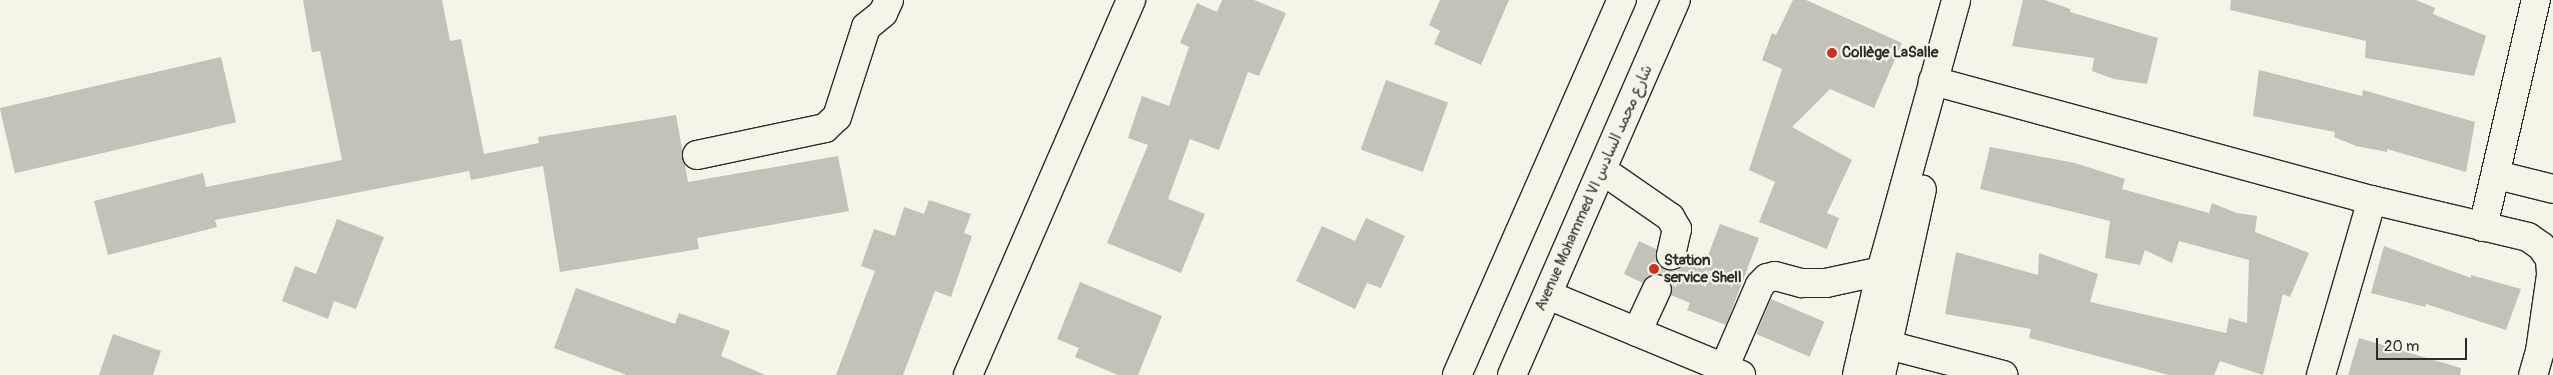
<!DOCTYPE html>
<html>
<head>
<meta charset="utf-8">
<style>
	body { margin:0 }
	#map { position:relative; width:2553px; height:375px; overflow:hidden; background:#f7f3e8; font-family:Pangolin,"Playpen Sans Arabic",sans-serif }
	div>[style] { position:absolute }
	.building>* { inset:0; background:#c4c1b9; transform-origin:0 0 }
	.minor-tunnel>* { height:28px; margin-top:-14px; transform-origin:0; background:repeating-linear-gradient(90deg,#cecbc2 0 28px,transparent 0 42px) }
	.roads { filter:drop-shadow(1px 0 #2b2b2b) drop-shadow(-1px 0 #2b2b2b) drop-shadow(0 1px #2b2b2b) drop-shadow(0 -1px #2b2b2b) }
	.minor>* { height:28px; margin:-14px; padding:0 14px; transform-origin:14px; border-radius:14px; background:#f7f3e8 }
	.major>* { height:28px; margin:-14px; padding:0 14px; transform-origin:14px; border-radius:14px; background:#f7f3e8 }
	.dots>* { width:14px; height:14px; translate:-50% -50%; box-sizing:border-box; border:2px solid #f7f3e8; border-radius:50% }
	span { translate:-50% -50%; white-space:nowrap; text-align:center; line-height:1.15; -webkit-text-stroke:4.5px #f7f3e8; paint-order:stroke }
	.poi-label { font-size:15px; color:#2b2b2b; font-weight:700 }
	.left { translate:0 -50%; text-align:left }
	.street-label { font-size:15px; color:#2b2b2b }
	.scale { position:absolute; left:2376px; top:338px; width:91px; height:22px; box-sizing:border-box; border:2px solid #2b2b2b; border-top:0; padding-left:6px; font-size:15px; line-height:18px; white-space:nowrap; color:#2b2b2b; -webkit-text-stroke:4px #f7f3e8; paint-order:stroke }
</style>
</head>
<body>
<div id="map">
	<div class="building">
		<i style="clip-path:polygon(303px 0,442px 0,450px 41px,461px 39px,484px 154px,539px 143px,538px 137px,676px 115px,688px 182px,838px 156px,849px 211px,697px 238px,699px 249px,560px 272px,543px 166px,471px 180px,469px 171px,215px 220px,217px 227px,108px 255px,94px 201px,203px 173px,206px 187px,342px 160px,320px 51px,312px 52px)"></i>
		<i style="clip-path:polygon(1222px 0,1254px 0,1286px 13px,1259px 76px,1248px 72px,1219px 150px,1190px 139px,1168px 199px,1205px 214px,1181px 273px,1107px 243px,1148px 145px,1128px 138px,1142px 96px,1169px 106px,1189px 47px,1180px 43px,1197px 3px,1217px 12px)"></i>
		<i style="clip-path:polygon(1440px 0,1509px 0,1481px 65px,1434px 44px,1440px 31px,1429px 25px)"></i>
		<i style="clip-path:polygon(1793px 0,1806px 0,1902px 43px,1874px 108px,1830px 89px,1792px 127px,1852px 160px,1827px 213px,1839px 218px,1827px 249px,1759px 222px,1775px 182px,1749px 170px,1782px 69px,1762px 60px,1772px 33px,1776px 35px)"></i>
		<i style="clip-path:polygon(2023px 0,2045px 0,2070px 9px,2070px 12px,2158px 38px,2147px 84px,2114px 79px,2092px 71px,2094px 58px,2012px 46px)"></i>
		<i style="clip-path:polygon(2231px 0,2416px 0,2435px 8px,2433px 14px,2486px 36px,2474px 76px,2365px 58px,2366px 41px,2230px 10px)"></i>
		<i style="left:221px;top:57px;width:67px;height:227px;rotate:77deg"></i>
		<i style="clip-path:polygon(2259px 70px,2362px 96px,2363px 90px,2475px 122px,2466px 172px,2387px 149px,2387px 152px,2356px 146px,2334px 137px,2335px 132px,2253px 116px)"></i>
		<i style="left:1386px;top:80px;width:66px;height:74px;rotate:20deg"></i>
		<i style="clip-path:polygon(1990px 147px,2075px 163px,2125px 179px,2122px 189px,2209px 213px,2212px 203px,2237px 213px,2257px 216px,2255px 232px,2309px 253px,2290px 297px,2283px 294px,2263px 375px,2220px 361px,2214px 375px,2169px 375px,2029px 338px,2031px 329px,1945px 314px,1956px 252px,2038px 275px,2039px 253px,2098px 274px,2090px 302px,2226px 333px,2229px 318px,2247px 323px,2249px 260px,2179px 241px,2172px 263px,2145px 250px,2140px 265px,2105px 258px,2110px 221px,1980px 189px)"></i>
		<i style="clip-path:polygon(929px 200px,971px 214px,964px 233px,972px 236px,951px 297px,935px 291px,903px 375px,836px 375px,875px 271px,861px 266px,874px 229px,895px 236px,904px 207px,924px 214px)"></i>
		<i style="clip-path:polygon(1366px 218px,1405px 236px,1381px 288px,1367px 283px,1355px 309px,1296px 281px,1322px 226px,1355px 241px)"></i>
		<i style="clip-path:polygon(337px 219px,384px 237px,356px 309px,334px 301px,328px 319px,282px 301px,295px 266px,316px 274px)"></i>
		<i style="clip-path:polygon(1720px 224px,1759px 238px,1726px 325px,1687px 310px,1690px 303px,1671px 295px,1672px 287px,1664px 275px,1655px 274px,1643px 283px,1624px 274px,1639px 241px,1656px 249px,1656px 260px,1667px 270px,1676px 270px,1685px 261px,1703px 269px)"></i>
		<i style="clip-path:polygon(2384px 246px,2471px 278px,2471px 275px,2521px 289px,2506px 330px,2426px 304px,2425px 307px,2371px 293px)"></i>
		<i style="clip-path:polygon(1080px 282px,1162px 316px,1138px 375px,1118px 375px,1075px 357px,1079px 348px,1057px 339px)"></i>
		<i style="clip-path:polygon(576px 288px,675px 324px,679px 313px,730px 331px,721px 356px,765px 375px,627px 375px,554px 348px)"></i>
		<i style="left:1771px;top:299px;width:58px;height:38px;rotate:23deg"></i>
		<i style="clip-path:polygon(113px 334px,161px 351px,153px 375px,99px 375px)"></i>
		<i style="clip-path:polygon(2359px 338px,2461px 368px,2460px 375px,2348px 375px)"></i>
	</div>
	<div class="minor-tunnel">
		<i style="left:1657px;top:289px;width:37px;rotate:-68deg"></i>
	</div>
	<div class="roads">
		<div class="minor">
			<i style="left:1933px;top:81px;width:455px;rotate:15.2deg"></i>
			<i style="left:2372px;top:200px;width:160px;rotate:13.3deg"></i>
			<i style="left:2528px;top:237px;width:16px;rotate:35deg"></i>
			<i style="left:2541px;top:246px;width:16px;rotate:55deg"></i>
			<i style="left:2550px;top:259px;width:16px;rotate:86deg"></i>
			<i style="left:2551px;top:275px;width:77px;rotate:98.2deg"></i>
			<i style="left:2540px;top:351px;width:25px;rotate:106deg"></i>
			<i style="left:697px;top:155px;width:131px;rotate:-11.9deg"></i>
			<i style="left:825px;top:128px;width:16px;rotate:-43deg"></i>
			<i style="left:837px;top:117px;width:95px;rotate:-72.1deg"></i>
			<i style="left:866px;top:27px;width:22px;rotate:-39deg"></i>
			<i style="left:883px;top:13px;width:14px;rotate:-65deg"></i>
			<i style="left:1602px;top:170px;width:83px;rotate:34.7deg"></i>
			<i style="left:1670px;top:217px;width:14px;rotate:60deg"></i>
			<i style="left:1677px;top:229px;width:27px;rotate:103deg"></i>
			<i style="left:2497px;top:175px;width:58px;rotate:14deg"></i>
			<i style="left:2483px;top:227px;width:233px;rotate:-76.9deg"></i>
			<i style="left:1548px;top:295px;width:209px;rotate:22.5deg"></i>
			<i style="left:1637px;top:332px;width:47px;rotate:-65.1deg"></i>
			<i style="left:1865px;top:339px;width:143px;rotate:14.6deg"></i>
			<i style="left:1724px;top:368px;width:90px;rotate:-66.6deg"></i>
			<i style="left:1760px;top:285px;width:10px;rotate:-45deg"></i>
			<i style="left:1767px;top:278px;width:8px;rotate:-14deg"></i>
			<i style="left:1775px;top:276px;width:28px;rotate:15deg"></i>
			<i style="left:1802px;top:283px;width:24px"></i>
			<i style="left:1826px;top:283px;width:56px;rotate:-12.3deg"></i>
			<i style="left:1881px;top:271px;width:21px;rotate:11deg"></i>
			<i style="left:968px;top:375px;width:409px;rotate:-66.5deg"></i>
			<i style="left:2321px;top:375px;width:182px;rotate:-73.8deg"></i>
		</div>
		<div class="major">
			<i style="left:1457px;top:375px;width:410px;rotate:-66.3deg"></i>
			<i style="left:1512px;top:375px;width:409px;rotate:-66.4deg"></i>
			<i style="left:1857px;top:375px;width:107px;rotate:-77deg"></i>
			<i style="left:1881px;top:271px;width:281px;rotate:-74.5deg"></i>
			<i style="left:1881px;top:375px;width:190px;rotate:-77.6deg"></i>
		</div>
	</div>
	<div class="dots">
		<i style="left:1832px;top:53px;background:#c8321e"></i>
		<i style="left:1654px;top:269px;background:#c8321e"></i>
	</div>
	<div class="poi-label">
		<span class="left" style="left:1842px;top:53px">Collège LaSalle</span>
		<span class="left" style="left:1664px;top:269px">Station<br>service Shell</span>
	</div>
	<div class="street-label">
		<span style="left:1594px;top:188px;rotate:-66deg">Avenue Mohammed VI شارع محمد السادس</span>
	</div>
	<div class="scale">20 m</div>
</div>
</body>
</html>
